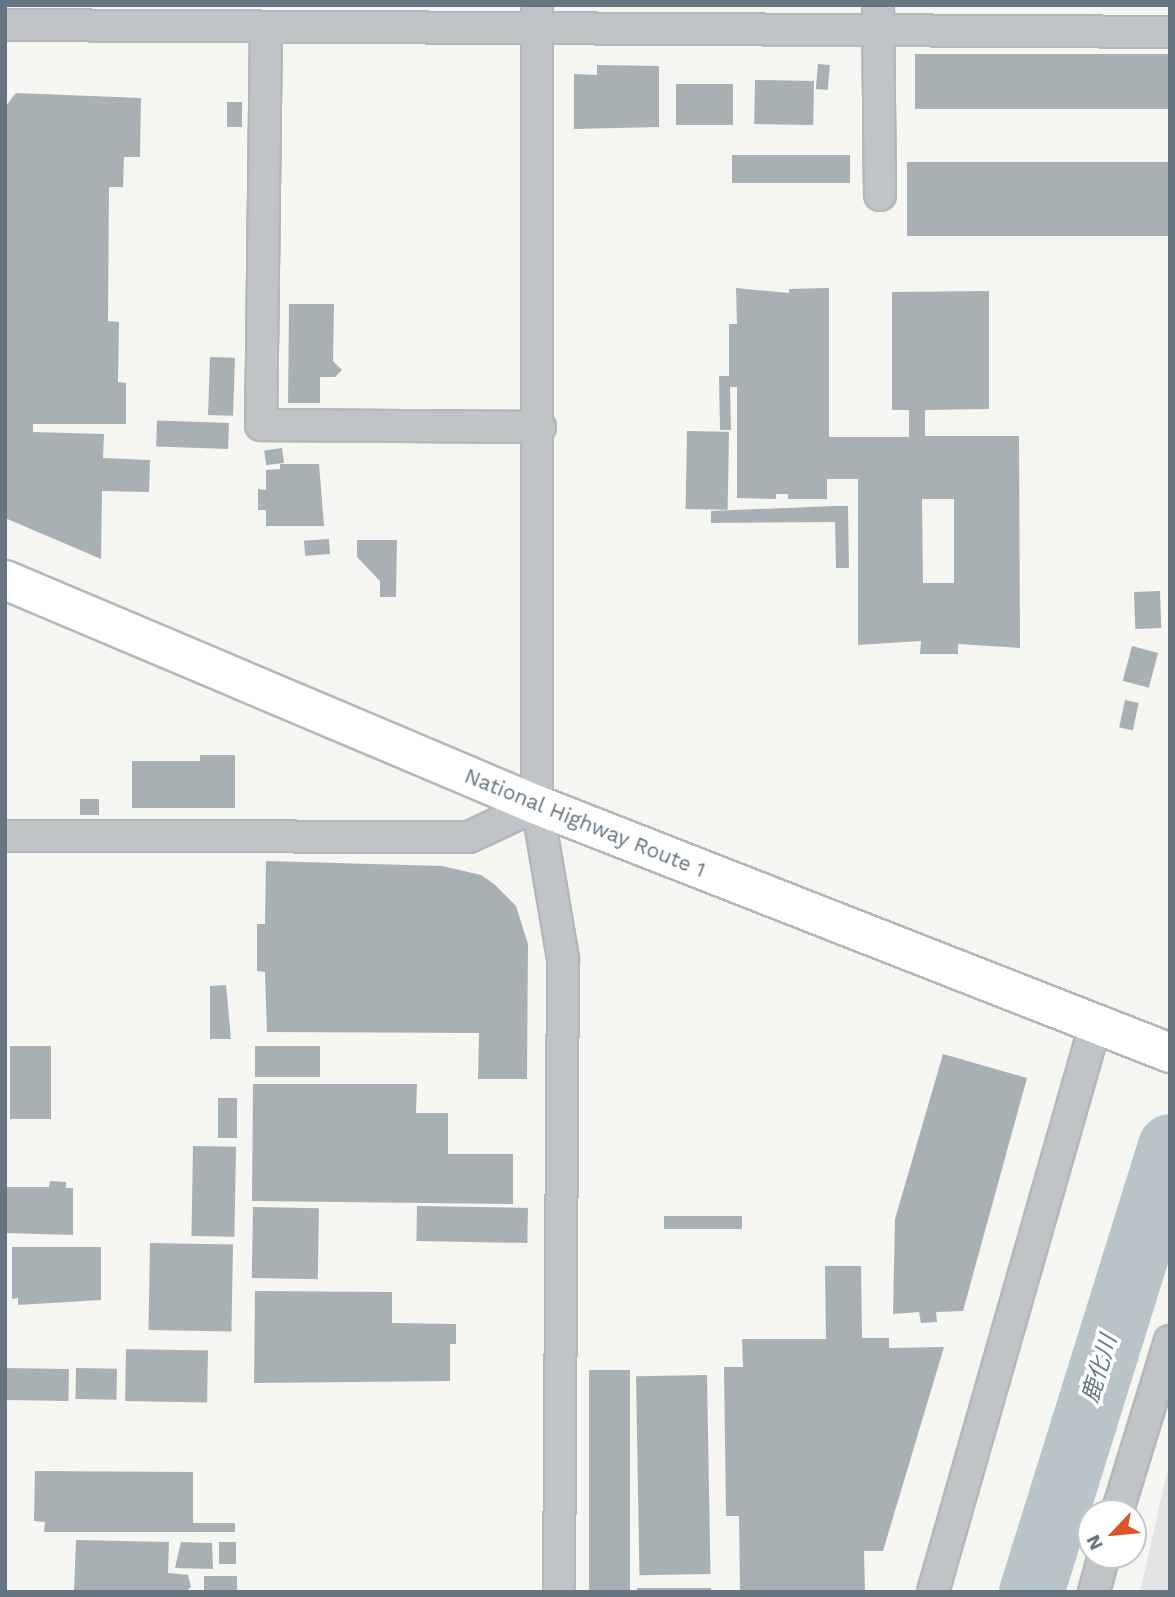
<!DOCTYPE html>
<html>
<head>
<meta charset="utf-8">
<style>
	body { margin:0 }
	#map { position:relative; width:1175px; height:1597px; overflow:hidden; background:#f5f5f2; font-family:"Work Sans","Noto Sans JP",sans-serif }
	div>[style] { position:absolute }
	.built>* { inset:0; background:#e3e4e3 }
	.river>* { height:65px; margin:-32.5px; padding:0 32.5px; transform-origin:32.5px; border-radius:32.5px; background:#b8c4c8 }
	.building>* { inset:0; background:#a8b0b4; transform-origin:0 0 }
	.roads { filter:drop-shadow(2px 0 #b5b8bb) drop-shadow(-2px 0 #b5b8bb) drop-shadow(0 2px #b5b8bb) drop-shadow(0 -2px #b5b8bb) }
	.street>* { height:30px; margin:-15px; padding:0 15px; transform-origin:15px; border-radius:15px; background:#c0c4c7 }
	.highway>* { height:38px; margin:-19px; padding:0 19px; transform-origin:19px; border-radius:19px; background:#fff }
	span { translate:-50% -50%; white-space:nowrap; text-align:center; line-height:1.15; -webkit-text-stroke:7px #fff; paint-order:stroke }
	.street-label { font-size:21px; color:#657582 }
	.water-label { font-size:23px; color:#61777f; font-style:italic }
	.frame { position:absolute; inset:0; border:7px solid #657582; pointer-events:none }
	.north { position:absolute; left:1077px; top:1499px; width:70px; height:70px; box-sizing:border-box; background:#fff; border:2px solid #c1c8cd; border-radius:50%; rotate:244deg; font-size:19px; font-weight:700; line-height:28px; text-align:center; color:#657582 }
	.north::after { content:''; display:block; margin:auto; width:24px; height:32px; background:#dc522b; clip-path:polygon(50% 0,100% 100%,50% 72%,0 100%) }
</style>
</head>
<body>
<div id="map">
	<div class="built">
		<i style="clip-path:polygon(1170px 1459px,1170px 1592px,1140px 1592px)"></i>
	</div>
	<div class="river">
		<i style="left:1031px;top:1592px;width:467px;rotate:-72.7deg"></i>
	</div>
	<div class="building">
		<i style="left:915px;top:54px;width:255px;height:55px"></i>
		<i style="left:818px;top:64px;width:12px;height:25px;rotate:5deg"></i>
		<i style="clip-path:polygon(597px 65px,659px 66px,659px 127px,574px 129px,574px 74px,597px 75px)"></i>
		<i style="left:755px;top:80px;width:59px;height:44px;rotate:1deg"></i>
		<i style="left:676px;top:84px;width:57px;height:41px"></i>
		<i style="clip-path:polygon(16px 93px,141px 98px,140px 157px,124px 157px,123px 187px,109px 187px,108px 321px,119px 322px,118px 382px,126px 383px,126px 424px,33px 424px,33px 432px,104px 434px,103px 458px,150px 460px,149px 492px,102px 491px,101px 559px,5px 518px,5px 107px)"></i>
		<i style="left:227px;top:102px;width:15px;height:25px"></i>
		<i style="left:732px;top:155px;width:118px;height:28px"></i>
		<i style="left:907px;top:162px;width:263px;height:74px"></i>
		<i style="clip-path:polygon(evenodd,736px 288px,789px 293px,789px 289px,829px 288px,829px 437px,909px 437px,909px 410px,892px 410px,892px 292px,989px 291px,989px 409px,925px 410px,925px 436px,1019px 436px,1020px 648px,958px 644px,958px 654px,920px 654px,921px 641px,858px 645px,858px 479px,827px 479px,827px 499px,788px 499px,788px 494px,776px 494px,776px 499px,737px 498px,737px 387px,730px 387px,731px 430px,720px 430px,719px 376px,729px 376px,729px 324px,737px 324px,736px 288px,922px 499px,954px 499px,954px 583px,923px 583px,922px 499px)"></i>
		<i style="clip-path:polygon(289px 304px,334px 304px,333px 361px,342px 370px,335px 377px,320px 377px,320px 403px,288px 403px)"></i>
		<i style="left:210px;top:357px;width:25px;height:58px;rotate:2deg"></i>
		<i style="left:229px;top:423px;width:26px;height:72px;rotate:92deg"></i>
		<i style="left:687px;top:431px;width:42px;height:78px;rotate:1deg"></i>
		<i style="left:282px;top:448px;width:15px;height:18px;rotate:82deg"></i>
		<i style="clip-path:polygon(280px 464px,319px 464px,324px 526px,266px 526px,266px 510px,258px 510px,258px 489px,266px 490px,266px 470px,280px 469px)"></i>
		<i style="clip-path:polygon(834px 506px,848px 506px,849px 568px,836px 568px,835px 522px,711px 523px,711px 511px)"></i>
		<i style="left:329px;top:539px;width:15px;height:25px;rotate:86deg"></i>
		<i style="clip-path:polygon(357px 540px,397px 540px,396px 597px,380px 597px,380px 581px,357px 557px)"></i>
		<i style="left:1160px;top:591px;width:37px;height:26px;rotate:88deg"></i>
		<i style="left:1132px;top:646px;width:27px;height:36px;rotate:15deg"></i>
		<i style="left:1125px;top:700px;width:14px;height:28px;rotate:12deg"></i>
		<i style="clip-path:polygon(200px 755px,235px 755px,235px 808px,132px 808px,132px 761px,200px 761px)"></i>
		<i style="left:80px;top:799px;width:19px;height:16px"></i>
		<i style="clip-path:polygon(266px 861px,442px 866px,481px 875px,494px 884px,516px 906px,528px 944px,527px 1079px,478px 1079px,479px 1033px,267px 1032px,265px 972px,257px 971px,257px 924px,265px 924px)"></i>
		<i style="clip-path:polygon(226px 985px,231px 1039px,210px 1039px,210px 986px)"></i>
		<i style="left:10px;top:1046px;width:41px;height:73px"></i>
		<i style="left:255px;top:1046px;width:65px;height:31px"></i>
		<i style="clip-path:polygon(943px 1054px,1027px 1078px,963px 1311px,936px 1312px,937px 1322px,921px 1323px,919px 1312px,893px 1314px,895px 1219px)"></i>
		<i style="clip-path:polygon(253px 1084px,417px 1084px,416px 1113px,448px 1113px,448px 1154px,513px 1154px,513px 1204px,252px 1201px)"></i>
		<i style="left:218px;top:1098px;width:19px;height:40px"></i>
		<i style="left:193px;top:1146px;width:43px;height:90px;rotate:1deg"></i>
		<i style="clip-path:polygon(50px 1181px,66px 1182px,66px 1188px,73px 1188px,73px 1235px,5px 1233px,5px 1187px,49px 1187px)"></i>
		<i style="left:417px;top:1206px;width:111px;height:35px;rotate:1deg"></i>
		<i style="left:253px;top:1207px;width:66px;height:71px;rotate:1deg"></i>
		<i style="left:664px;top:1216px;width:78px;height:13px"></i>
		<i style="left:150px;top:1243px;width:83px;height:87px;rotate:1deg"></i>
		<i style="clip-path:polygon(12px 1247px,101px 1247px,101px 1300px,18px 1305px,18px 1298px,12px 1299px)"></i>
		<i style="clip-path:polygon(825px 1266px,861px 1266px,862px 1338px,889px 1338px,889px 1348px,944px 1347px,883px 1551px,864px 1551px,865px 1592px,740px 1592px,739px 1516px,726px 1516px,724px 1367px,743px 1367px,742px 1339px,826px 1339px)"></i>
		<i style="clip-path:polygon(255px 1291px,392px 1292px,392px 1323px,456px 1324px,456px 1344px,450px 1344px,450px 1381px,254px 1383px)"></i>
		<i style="left:126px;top:1349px;width:82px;height:52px;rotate:1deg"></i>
		<i style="left:5px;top:1368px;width:64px;height:32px;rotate:1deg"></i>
		<i style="left:76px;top:1368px;width:41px;height:31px;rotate:1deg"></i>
		<i style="left:589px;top:1370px;width:41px;height:222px"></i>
		<i style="left:707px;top:1375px;width:199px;height:71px;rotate:89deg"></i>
		<i style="clip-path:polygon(35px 1471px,193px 1472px,193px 1523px,235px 1523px,235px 1532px,44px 1532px,45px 1522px,34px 1521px)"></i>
		<i style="clip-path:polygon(76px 1540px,169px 1542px,168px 1573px,188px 1575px,191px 1587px,185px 1592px,74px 1592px)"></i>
		<i style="clip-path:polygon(181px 1542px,212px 1543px,213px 1569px,175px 1568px)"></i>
		<i style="left:236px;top:1542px;width:22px;height:17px;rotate:90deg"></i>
		<i style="left:204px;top:1576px;width:33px;height:16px"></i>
		<i style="left:637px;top:1588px;width:74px;height:4px"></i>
	</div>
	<div class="roads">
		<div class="street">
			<i style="left:537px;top:5px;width:800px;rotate:90deg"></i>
			<i style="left:537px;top:805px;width:156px;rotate:80.4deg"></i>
			<i style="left:563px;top:959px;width:633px;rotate:90.36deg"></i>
			<i style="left:878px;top:5px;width:190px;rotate:89.4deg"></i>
			<i style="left:5px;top:25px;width:1165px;rotate:0.34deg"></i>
			<i style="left:266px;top:27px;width:398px;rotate:90.7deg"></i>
			<i style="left:261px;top:425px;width:279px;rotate:0.4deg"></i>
			<i style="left:5px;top:836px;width:464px;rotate:0.1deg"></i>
			<i style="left:469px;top:837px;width:75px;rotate:-25.2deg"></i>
			<i style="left:1117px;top:1513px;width:180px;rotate:-72.9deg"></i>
			<i style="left:933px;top:1592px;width:589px;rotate:-74.03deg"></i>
			<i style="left:1094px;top:1592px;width:38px;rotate:-75deg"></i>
		</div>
		<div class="highway">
			<i style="left:5px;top:580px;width:578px;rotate:22.93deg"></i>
			<i style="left:537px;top:805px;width:680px;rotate:21.39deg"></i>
		</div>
	</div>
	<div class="street-label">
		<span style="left:585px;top:823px;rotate:22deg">National Highway Route 1</span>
	</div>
	<div class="water-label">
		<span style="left:1100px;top:1369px;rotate:-73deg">鹿化川</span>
	</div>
	<div class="frame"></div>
	<div class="north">N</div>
</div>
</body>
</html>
